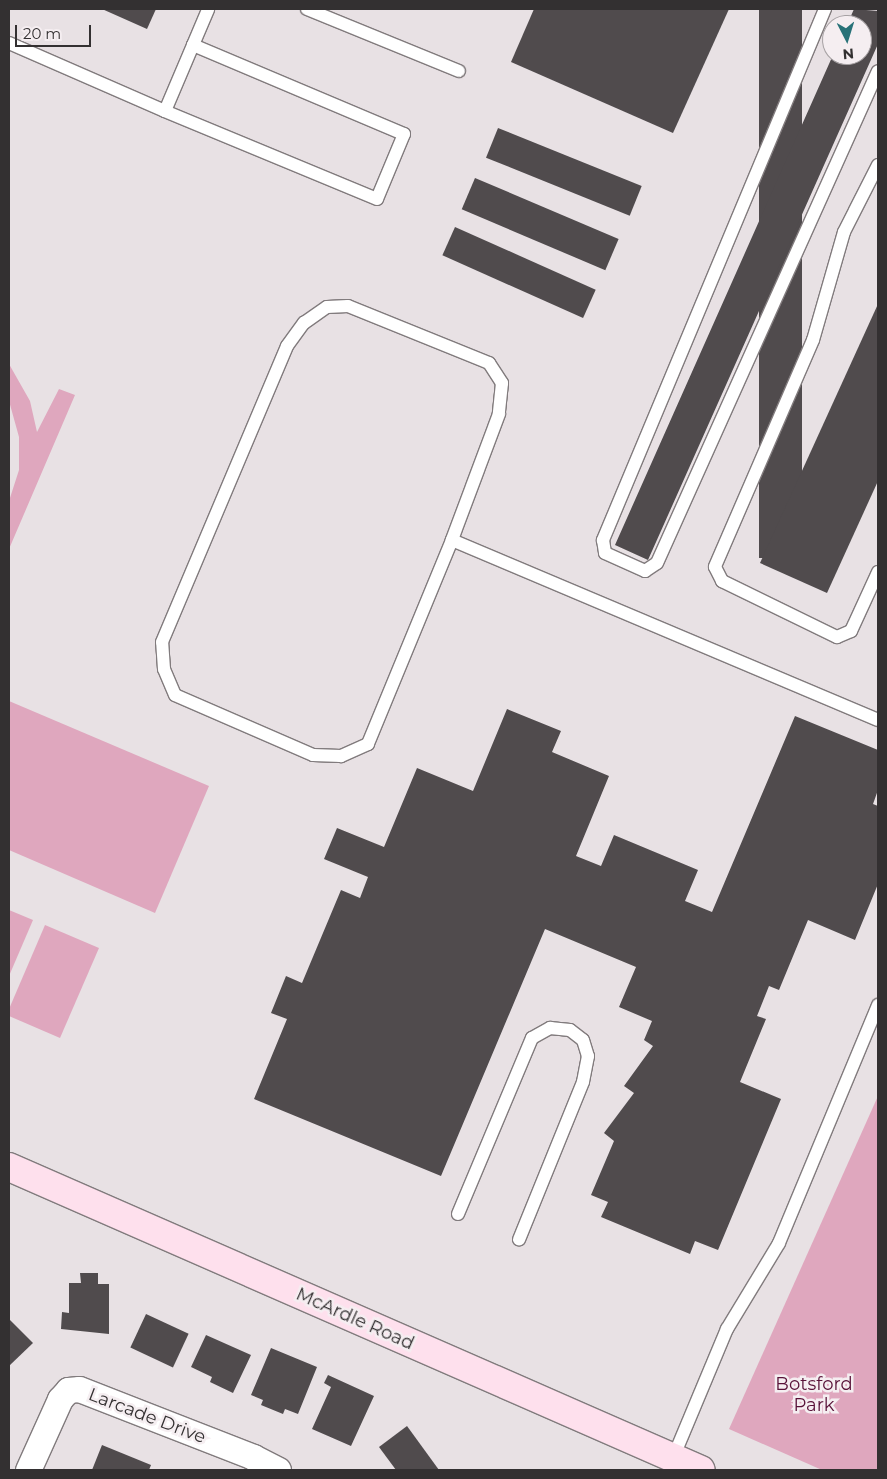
<!DOCTYPE html>
<html>
<head>
<meta charset="utf-8">
<style>
	body { margin:0 }
	#map { position:relative; width:887px; height:1479px; overflow:hidden; background:#e8e1e4; font-family:Montserrat,sans-serif }
	div>[style] { position:absolute }
	.green>* { inset:0; background:#dfa7be }
	.building>* { inset:0; background:#504b4d; transform-origin:0 0 }
	.roads { filter:drop-shadow(1px 0 #817b7d) drop-shadow(-1px 0 #817b7d) drop-shadow(0 1px #817b7d) drop-shadow(0 -1px #817b7d) }
	.lane>* { height:12px; margin:-6px; padding:0 6px; transform-origin:6px; border-radius:6px; background:#fff }
	.street>* { height:25px; margin:-12.5px; padding:0 12.5px; transform-origin:12.5px; border-radius:12.5px; background:#fff }
	.secondary>* { height:28px; margin:-14px; padding:0 14px; transform-origin:14px; border-radius:14px; background:#fee0ed }
	span { translate:-50% -50%; white-space:nowrap; text-align:center; line-height:1.15; -webkit-text-stroke:5px #f5eef1; paint-order:stroke }
	.street-label { font-size:18px; color:#333031 }
	.park-label { font-size:18px; color:#581138 }
	.frame { position:absolute; inset:0; border:10px solid #333031; pointer-events:none }
	.north { position:absolute; left:822px; top:15px; width:50px; height:50px; box-sizing:border-box; background:#f5eef1; border:1px solid #a7a2a4; border-radius:50%; rotate:175deg; font-size:14px; font-weight:700; line-height:20px; text-align:center; color:#333031 }
	.north::after { content:''; display:block; margin:auto; width:18px; height:22px; background:#287278; clip-path:polygon(50% 0,100% 100%,50% 72%,0 100%) }
	.scale { position:absolute; left:15px; top:25px; width:76px; height:22px; box-sizing:border-box; border:2px solid #333031; border-top:0; padding-left:6px; font-size:15px; line-height:18px; white-space:nowrap; color:#333031; -webkit-text-stroke:4px #f5eef1; paint-order:stroke }
</style>
</head>
<body>
<div id="map">
	<div class="green">
		<i style="clip-path:polygon(9px 364px,30px 401px,37px 432px,59px 389px,75px 395px,9px 549px,9px 501px,19px 470px,19px 437px,9px 401px)"></i>
		<i style="clip-path:polygon(9px 701px,209px 786px,155px 913px,9px 850px)"></i>
		<i style="clip-path:polygon(9px 910px,33px 920px,9px 976px)"></i>
		<i style="clip-path:polygon(45px 925px,99px 948px,60px 1038px,9px 1016px,9px 1009px)"></i>
		<i style="clip-path:polygon(878px 1096px,878px 1470px,822px 1470px,729px 1429px)"></i>
	</div>
	<div class="building">
		<i style="clip-path:polygon(102px 9px,156px 9px,147px 29px)"></i>
		<i style="clip-path:polygon(534px 9px,729px 9px,673px 133px,511px 62px)"></i>
		<i style="left:759px;top:9px;width:43px;height:549px"></i>
		<i style="clip-path:polygon(854px 9px,878px 11px,878px 44px,648px 560px,615px 545px,833px 55px,862px 55px,862px 25px,847px 25px)"></i>
		<i style="left:498px;top:128px;width:155px;height:32px;rotate:22deg"></i>
		<i style="left:475px;top:178px;width:156px;height:34px;rotate:23deg"></i>
		<i style="left:455px;top:227px;width:154px;height:31px;rotate:24deg"></i>
		<i style="clip-path:polygon(878px 304px,878px 481px,827px 593px,760px 563px)"></i>
		<i style="clip-path:polygon(507px 709px,561px 731px,552px 752px,609px 776px,576px 856px,601px 866px,614px 835px,698px 870px,685px 901px,712px 912px,795px 716px,878px 750px,878px 790px,873px 804px,878px 806px,878px 884px,855px 940px,808px 920px,779px 990px,769px 986px,757px 1016px,766px 1019px,740px 1082px,781px 1099px,718px 1250px,695px 1241px,690px 1254px,601px 1217px,608px 1202px,591px 1195px,614px 1141px,604px 1133px,634px 1093px,624px 1086px,653px 1046px,644px 1040px,652px 1021px,619px 1007px,636px 967px,545px 929px,441px 1176px,254px 1099px,287px 1019px,271px 1013px,286px 976px,302px 983px,341px 890px,360px 898px,368px 877px,324px 859px,337px 828px,384px 847px,417px 768px,473px 791px)"></i>
		<i style="clip-path:polygon(80px 1273px,98px 1273px,98px 1284px,109px 1284px,109px 1334px,61px 1329px,62px 1312px,69px 1313px,69px 1283px,81px 1283px)"></i>
		<i style="left:146px;top:1314px;width:47px;height:37px;rotate:25deg"></i>
		<i style="clip-path:polygon(9px 1319px,33px 1343px,9px 1366px)"></i>
		<i style="clip-path:polygon(206px 1335px,251px 1355px,233px 1393px,210px 1382px,212px 1377px,191px 1367px)"></i>
		<i style="clip-path:polygon(271px 1348px,317px 1367px,298px 1414px,285px 1409px,283px 1414px,261px 1405px,263px 1400px,251px 1395px)"></i>
		<i style="clip-path:polygon(328px 1375px,374px 1396px,351px 1446px,312px 1429px,331px 1387px,324px 1383px)"></i>
		<i style="clip-path:polygon(407px 1426px,439px 1470px,396px 1470px,379px 1447px)"></i>
		<i style="clip-path:polygon(102px 1445px,151px 1465px,149px 1470px,92px 1470px)"></i>
	</div>
	<div class="roads">
		<div class="lane">
			<i style="left:307px;top:9px;width:164px;rotate:22.2deg"></i>
			<i style="left:825px;top:9px;width:576px;rotate:112.69deg"></i>
			<i style="left:603px;top:540px;width:13px;rotate:81deg"></i>
			<i style="left:605px;top:553px;width:44px;rotate:24.2deg"></i>
			<i style="left:645px;top:571px;width:14px;rotate:-34deg"></i>
			<i style="left:657px;top:563px;width:539px;rotate:-65.81deg"></i>
			<i style="left:9px;top:43px;width:170px;rotate:23.6deg"></i>
			<i style="left:193px;top:45px;width:229px;rotate:22.9deg"></i>
			<i style="left:404px;top:134px;width:70px;rotate:112.6deg"></i>
			<i style="left:377px;top:199px;width:230px;rotate:-157.5deg"></i>
			<i style="left:165px;top:111px;width:72px;rotate:-67deg"></i>
			<i style="left:193px;top:45px;width:39px;rotate:-67deg"></i>
			<i style="left:878px;top:165px;width:75px;rotate:116.9deg"></i>
			<i style="left:844px;top:232px;width:112px;rotate:106deg"></i>
			<i style="left:813px;top:340px;width:247px;rotate:113.4deg"></i>
			<i style="left:715px;top:567px;width:16px;rotate:63deg"></i>
			<i style="left:722px;top:581px;width:128px;rotate:26deg"></i>
			<i style="left:837px;top:637px;width:15px;rotate:-23deg"></i>
			<i style="left:851px;top:631px;width:65px;rotate:-65.4deg"></i>
			<i style="left:348px;top:306px;width:152px;rotate:22deg"></i>
			<i style="left:489px;top:363px;width:24px;rotate:57deg"></i>
			<i style="left:502px;top:383px;width:31px;rotate:96deg"></i>
			<i style="left:499px;top:414px;width:134px;rotate:110.5deg"></i>
			<i style="left:452px;top:540px;width:221px;rotate:112.4deg"></i>
			<i style="left:368px;top:744px;width:30px;rotate:156deg"></i>
			<i style="left:341px;top:756px;width:28px;rotate:-178deg"></i>
			<i style="left:313px;top:755px;width:150px;rotate:-156.5deg"></i>
			<i style="left:175px;top:695px;width:28px;rotate:-113deg"></i>
			<i style="left:164px;top:669px;width:27px;rotate:-94deg"></i>
			<i style="left:162px;top:642px;width:321px;rotate:-67.1deg"></i>
			<i style="left:287px;top:346px;width:29px;rotate:-54deg"></i>
			<i style="left:304px;top:323px;width:28px;rotate:-35deg"></i>
			<i style="left:327px;top:307px;width:21px;rotate:-3deg"></i>
			<i style="left:452px;top:540px;width:462px;rotate:22.9deg"></i>
			<i style="left:458px;top:1214px;width:191px;rotate:-67.2deg"></i>
			<i style="left:532px;top:1038px;width:21px;rotate:-29deg"></i>
			<i style="left:550px;top:1028px;width:20px;rotate:6deg"></i>
			<i style="left:570px;top:1030px;width:16px;rotate:38deg"></i>
			<i style="left:583px;top:1040px;width:17px;rotate:73deg"></i>
			<i style="left:588px;top:1056px;width:26px;rotate:101deg"></i>
			<i style="left:583px;top:1082px;width:170px;rotate:112.1deg"></i>
			<i style="left:673px;top:1458px;width:140px;rotate:-67.3deg"></i>
			<i style="left:727px;top:1329px;width:100px;rotate:-58.8deg"></i>
			<i style="left:779px;top:1243px;width:258px;rotate:-67.4deg"></i>
		</div>
		<div class="street">
			<i style="left:28px;top:1470px;width:78px;rotate:-65.7deg"></i>
			<i style="left:60px;top:1399px;width:12px;rotate:-48deg"></i>
			<i style="left:68px;top:1390px;width:11px;rotate:-5deg"></i>
			<i style="left:79px;top:1389px;width:187px;rotate:21.3deg"></i>
			<i style="left:253px;top:1457px;width:28px;rotate:27deg"></i>
		</div>
		<div class="secondary">
			<i style="left:9px;top:1167px;width:755px;rotate:23.65deg"></i>
		</div>
	</div>
	<div class="street-label">
		<span style="left:355px;top:1319px;rotate:24deg">McArdle Road</span>
		<span style="left:147px;top:1416px;rotate:21deg">Larcade Drive</span>
	</div>
	<div class="park-label">
		<span style="left:814px;top:1395px">Botsford<br>Park</span>
	</div>
	<div class="frame"></div>
	<div class="north">N</div>
	<div class="scale">20 m</div>
</div>
</body>
</html>
